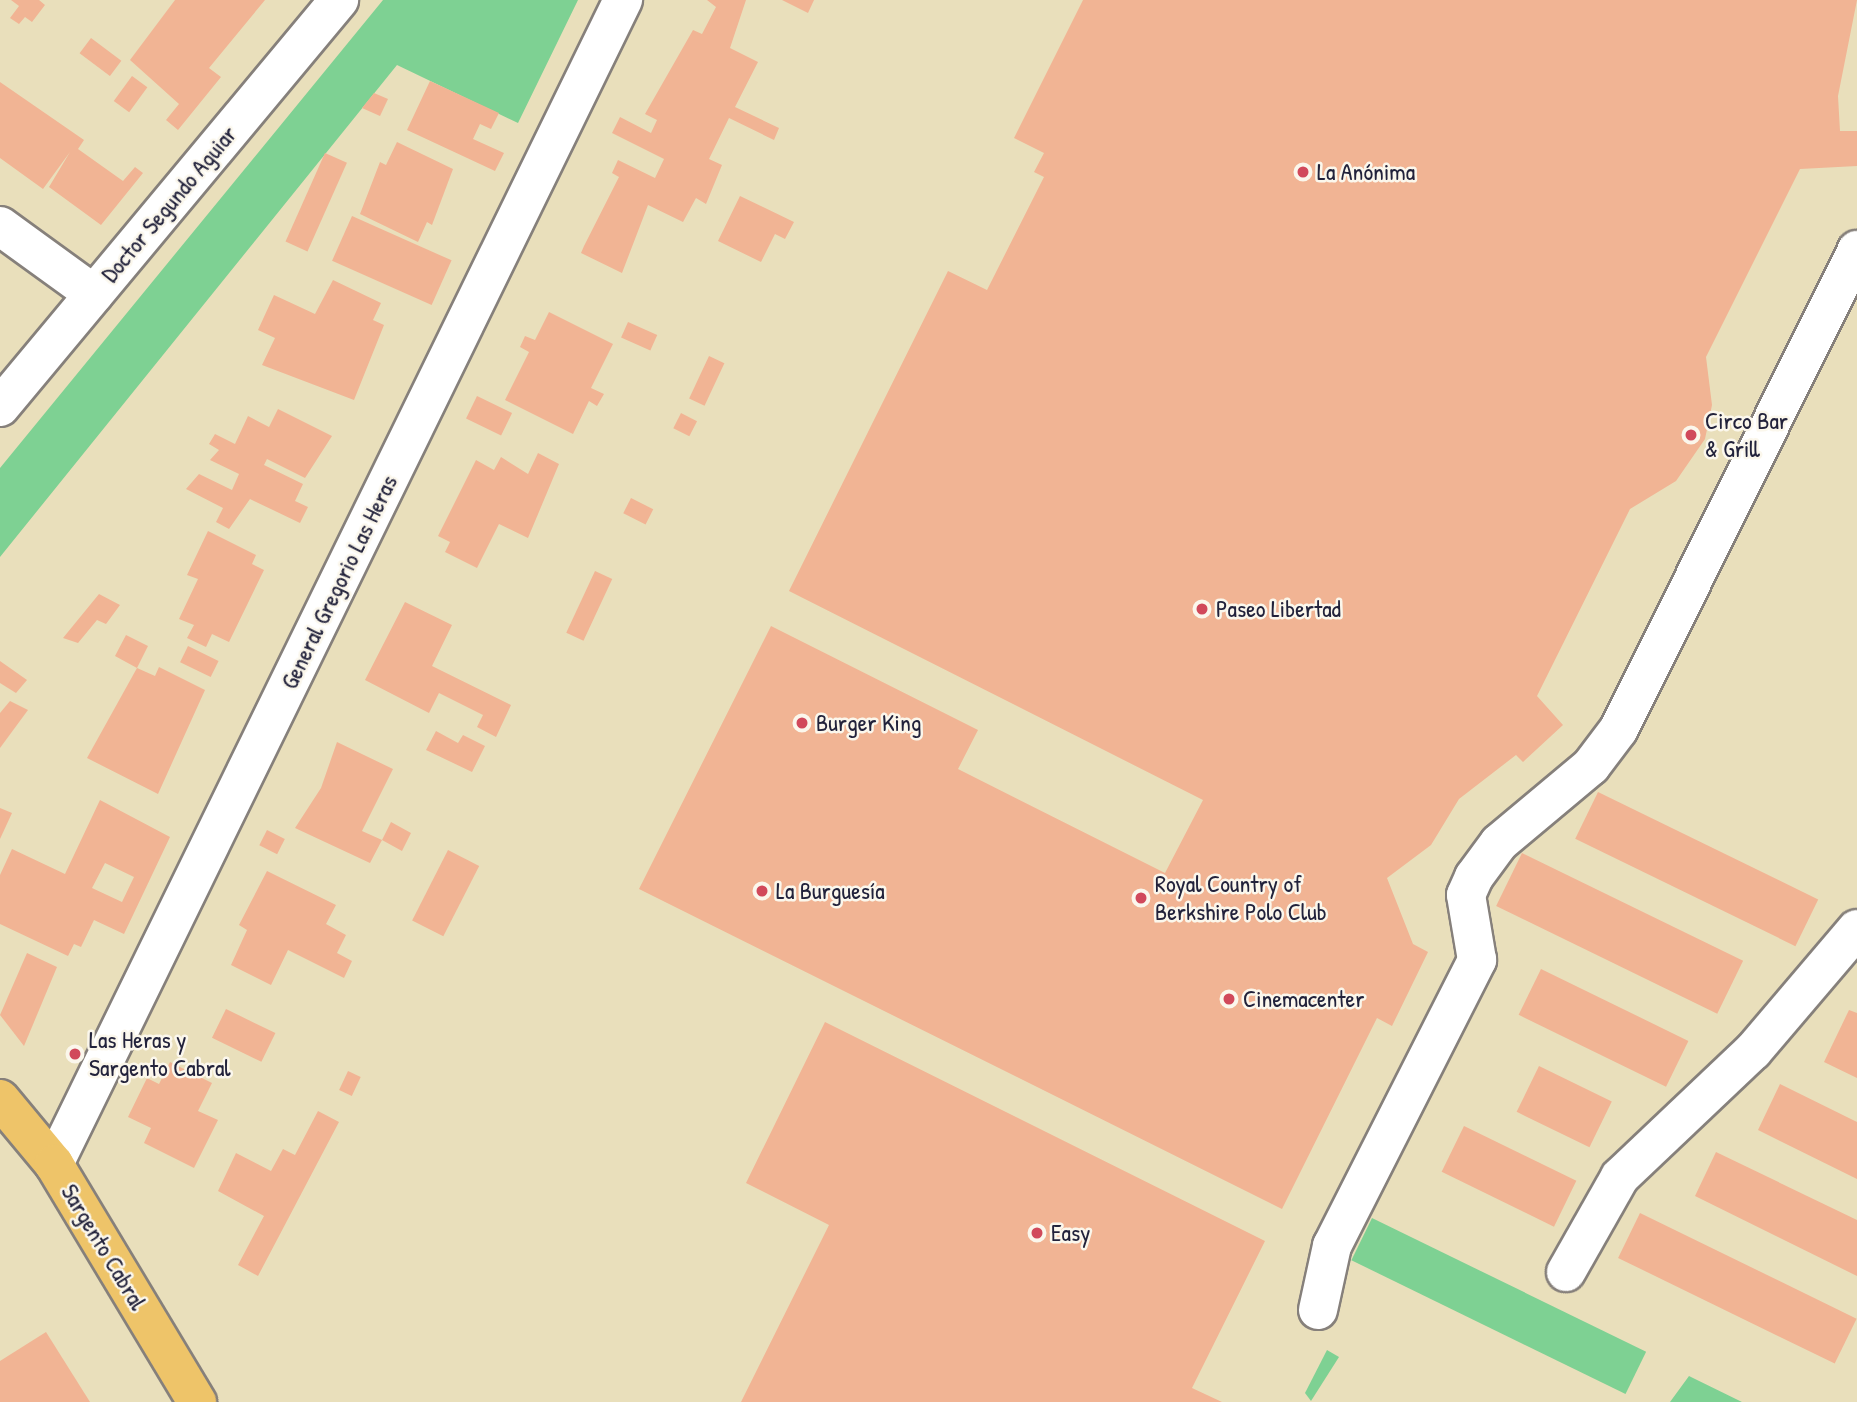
<!DOCTYPE html>
<html>
<head>
<meta charset="utf-8">
<style>
	body { margin:0 }
	#map { position:relative; width:1857px; height:1402px; overflow:hidden; background:#e9dfbb; font-family:"Patrick Hand",sans-serif }
	div>[style] { position:absolute }
	.green>* { inset:0; background:#7ed193; transform-origin:0 0 }
	.building>* { inset:0; background:#f1b494; transform-origin:0 0 }
	.roads { filter:drop-shadow(2px 0 #86807b) drop-shadow(-2px 0 #86807b) drop-shadow(0 2px #86807b) drop-shadow(0 -2px #86807b) }
	.minor>* { height:38px; margin:-19px; padding:0 19px; transform-origin:19px; border-radius:19px; background:#fff }
	.major>* { height:38px; margin:-19px; padding:0 19px; transform-origin:19px; border-radius:19px; background:#eec469 }
	.dots>* { width:19px; height:19px; translate:-50% -50%; box-sizing:border-box; border:4px solid #fbf7ec; border-radius:50% }
	span { translate:-50% -50%; white-space:nowrap; text-align:center; line-height:1.15; -webkit-text-stroke:5px #fbf7ec; paint-order:stroke }
	.poi-label { font-size:24px; color:#22223b }
	.left { translate:0 -50%; text-align:left }
	.street-label { font-size:24px; color:#22223b }
</style>
</head>
<body>
<div id="map">
	<div class="green">
		<i style="clip-path:polygon(383px 0,578px 0,518px 123px,397px 65px,0 557px,0 468px)"></i>
		<i style="left:1372px;top:1218px;width:305px;height:47px;rotate:26deg"></i>
		<i style="clip-path:polygon(1327px 1350px,1339px 1357px,1311px 1401px,1305px 1393px)"></i>
		<i style="clip-path:polygon(1689px 1376px,1693px 1378px,1742px 1402px,1670px 1402px)"></i>
	</div>
	<div class="building">
		<i style="clip-path:polygon(11px 0,39px 0,45px 5px,32px 22px,25px 17px,19px 24px,10px 18px,19px 6px)"></i>
		<i style="clip-path:polygon(175px 0,265px 0,209px 68px,221px 77px,178px 130px,166px 120px,179px 104px,130px 60px)"></i>
		<i style="clip-path:polygon(707px 0,746px 0,730px 48px,758px 62px,735px 107px,779px 128px,774px 140px,729px 118px,709px 159px,722px 165px,706px 204px,696px 198px,683px 222px,648px 205px,622px 273px,581px 253px,584px 246px,619px 177px,612px 173px,618px 160px,655px 178px,664px 159px,612px 133px,620px 117px,651px 133px,657px 120px,645px 114px,693px 30px,702px 34px,716px 7px)"></i>
		<i style="clip-path:polygon(782px 0,814px 0,808px 13px)"></i>
		<i style="clip-path:polygon(1083px 0,1857px 0,1838px 96px,1840px 131px,1857px 131px,1857px 166px,1800px 169px,1706px 357px,1712px 405px,1705px 439px,1676px 481px,1630px 509px,1537px 696px,1563px 725px,1523px 762px,1516px 755px,1459px 799px,1431px 845px,1387px 878px,1413px 944px,1428px 952px,1392px 1026px,1377px 1018px,1282px 1209px,639px 889px,771px 626px,978px 730px,958px 769px,1165px 873px,1203px 800px,789px 591px,948px 271px,987px 290px,1044px 177px,1034px 172px,1044px 153px,1014px 138px)"></i>
		<i style="left:91px;top:38px;width:38px;height:19px;rotate:37deg"></i>
		<i style="left:132px;top:76px;width:19px;height:31px;rotate:36deg"></i>
		<i style="clip-path:polygon(430px 81px,499px 113px,491px 129px,480px 124px,473px 139px,504px 153px,495px 171px,407px 130px)"></i>
		<i style="clip-path:polygon(0 82px,84px 140px,78px 149px,123px 181px,135px 167px,143px 173px,101px 225px,49px 187px,70px 152px,43px 189px,0 158px)"></i>
		<i style="clip-path:polygon(374px 93px,388px 99px,380px 116px,362px 108px)"></i>
		<i style="clip-path:polygon(397px 142px,453px 169px,432px 225px,427px 222px,418px 242px,360px 214px,380px 162px,386px 165px)"></i>
		<i style="left:325px;top:153px;width:24px;height:97px;rotate:24deg"></i>
		<i style="clip-path:polygon(740px 196px,794px 222px,785px 239px,775px 234px,761px 262px,718px 241px)"></i>
		<i style="left:352px;top:216px;width:109px;height:49px;rotate:24deg"></i>
		<i style="clip-path:polygon(333px 280px,381px 303px,373px 320px,384px 325px,354px 400px,262px 365px,275px 338px,258px 330px,274px 295px,315px 314px)"></i>
		<i style="clip-path:polygon(549px 312px,613px 344px,591px 388px,604px 394px,597px 406px,589px 401px,573px 434px,505px 400px,529px 352px,520px 347px,525px 336px,535px 340px)"></i>
		<i style="left:628px;top:322px;width:32px;height:17px;rotate:24deg"></i>
		<i style="left:709px;top:356px;width:17px;height:47px;rotate:25deg"></i>
		<i style="left:477px;top:396px;width:39px;height:25px;rotate:26deg"></i>
		<i style="clip-path:polygon(278px 409px,332px 436px,305px 478px,267px 459px,264px 465px,303px 484px,295px 501px,308px 507px,300px 523px,250px 499px,229px 529px,216px 522px,223px 508px,186px 489px,199px 474px,232px 490px,239px 474px,210px 460px,219px 450px,209px 444px,215px 434px,235px 444px,248px 416px,269px 427px)"></i>
		<i style="left:681px;top:413px;width:18px;height:17px;rotate:27deg"></i>
		<i style="clip-path:polygon(538px 453px,559px 464px,528px 538px,499px 524px,477px 568px,445px 552px,450px 542px,438px 536px,476px 460px,494px 470px,501px 457px,528px 474px)"></i>
		<i style="left:631px;top:498px;width:25px;height:17px;rotate:27deg"></i>
		<i style="clip-path:polygon(208px 531px,256px 555px,252px 564px,264px 570px,229px 642px,212px 634px,206px 647px,187px 638px,194px 625px,179px 619px,198px 579px,187px 575px)"></i>
		<i style="left:595px;top:571px;width:19px;height:68px;rotate:25deg"></i>
		<i style="clip-path:polygon(99px 594px,120px 605px,106px 624px,97px 620px,78px 643px,63px 638px)"></i>
		<i style="clip-path:polygon(405px 602px,452px 625px,432px 666px,511px 705px,496px 737px,477px 727px,483px 715px,439px 693px,429px 713px,365px 680px)"></i>
		<i style="clip-path:polygon(126px 635px,148px 646px,137px 668px,155px 676px,159px 667px,205px 690px,158px 794px,87px 758px,137px 668px,115px 656px)"></i>
		<i style="left:188px;top:646px;width:34px;height:18px;rotate:26deg"></i>
		<i style="clip-path:polygon(0 661px,27px 680px,16px 693px,0 683px)"></i>
		<i style="clip-path:polygon(10px 701px,28px 710px,0 748px,0 713px)"></i>
		<i style="clip-path:polygon(436px 731px,458px 743px,463px 735px,485px 746px,472px 772px,426px 750px)"></i>
		<i style="clip-path:polygon(337px 742px,393px 769px,362px 831px,382px 840px,391px 822px,411px 833px,402px 851px,382px 840px,370px 863px,295px 828px,321px 788px)"></i>
		<i style="left:1598px;top:792px;width:245px;height:52px;rotate:26deg"></i>
		<i style="clip-path:polygon(evenodd,100px 800px,170px 837px,124px 934px,94px 920px,81px 947px,74px 944px,68px 956px,0 924px,0 875px,12px 849px,65px 874px,100px 800px,105px 863px,134px 877px,122px 902px,92px 888px,105px 863px)"></i>
		<i style="clip-path:polygon(0 808px,12px 813px,0 839px)"></i>
		<i style="left:267px;top:830px;width:20px;height:17px;rotate:27deg"></i>
		<i style="left:448px;top:850px;width:35px;height:79px;rotate:27deg"></i>
		<i style="left:1522px;top:853px;width:246px;height:59px;rotate:26deg"></i>
		<i style="clip-path:polygon(267px 871px,336px 905px,326px 924px,346px 935px,337px 953px,352px 961px,344px 978px,288px 950px,271px 985px,231px 965px,247px 930px,239px 925px)"></i>
		<i style="clip-path:polygon(27px 953px,57px 967px,24px 1046px,0 1015px)"></i>
		<i style="left:1541px;top:969px;width:164px;height:51px;rotate:26deg"></i>
		<i style="left:226px;top:1009px;width:55px;height:32px;rotate:26deg"></i>
		<i style="clip-path:polygon(1849px 1010px,1857px 1013px,1857px 1078px,1824px 1062px)"></i>
		<i style="clip-path:polygon(825px 1022px,1265px 1241px,1192px 1388px,1222px 1402px,741px 1402px,829px 1225px,746px 1183px)"></i>
		<i style="clip-path:polygon(170px 1062px,212px 1083px,198px 1111px,218px 1120px,194px 1168px,144px 1143px,151px 1128px,128px 1117px,147px 1078px,159px 1084px)"></i>
		<i style="left:1539px;top:1066px;width:81px;height:51px;rotate:26deg"></i>
		<i style="left:348px;top:1071px;width:14px;height:21px;rotate:25deg"></i>
		<i style="clip-path:polygon(1780px 1084px,1857px 1122px,1857px 1179px,1758px 1130px)"></i>
		<i style="clip-path:polygon(318px 1111px,339px 1122px,258px 1276px,238px 1265px,264px 1216px,218px 1191px,236px 1153px,271px 1171px,283px 1149px,295px 1155px)"></i>
		<i style="left:1464px;top:1126px;width:125px;height:51px;rotate:26deg"></i>
		<i style="clip-path:polygon(1716px 1152px,1857px 1220px,1857px 1276px,1695px 1196px)"></i>
		<i style="left:1640px;top:1213px;width:241px;height:50px;rotate:26deg"></i>
		<i style="clip-path:polygon(46px 1332px,90px 1402px,0 1402px,0 1361px)"></i>
	</div>
	<div class="roads">
		<div class="minor">
			<i style="left:0;top:226px;width:116px;rotate:35.9deg"></i>
			<i style="left:0;top:407px;width:530px;rotate:-50.21deg"></i>
			<i style="left:54px;top:1164px;width:1296px;rotate:-63.95deg"></i>
			<i style="left:1566px;top:1272px;width:109px;rotate:-60.4deg"></i>
			<i style="left:1620px;top:1177px;width:183px;rotate:-43.5deg"></i>
			<i style="left:1753px;top:1051px;width:160px;rotate:-49.6deg"></i>
			<i style="left:1318px;top:1310px;width:66px;rotate:-77.7deg"></i>
			<i style="left:1332px;top:1246px;width:321px;rotate:-63.1deg"></i>
			<i style="left:1477px;top:960px;width:66px;rotate:-99.6deg"></i>
			<i style="left:1466px;top:895px;width:20px;rotate:-66deg"></i>
			<i style="left:1474px;top:877px;width:42px;rotate:-53.7deg"></i>
			<i style="left:1499px;top:843px;width:120px;rotate:-39.9deg"></i>
			<i style="left:1591px;top:766px;width:46px;rotate:-52.9deg"></i>
			<i style="left:1619px;top:729px;width:535px;rotate:-63.58deg"></i>
		</div>
		<div class="major">
			<i style="left:0;top:1099px;width:85px;rotate:50.3deg"></i>
			<i style="left:54px;top:1164px;width:278px;rotate:59deg"></i>
		</div>
	</div>
	<div class="dots">
		<i style="left:1303px;top:172px;background:#d1495b"></i>
		<i style="left:1691px;top:435px;background:#d1495b"></i>
		<i style="left:1202px;top:609px;background:#d1495b"></i>
		<i style="left:802px;top:723px;background:#d1495b"></i>
		<i style="left:762px;top:891px;background:#d1495b"></i>
		<i style="left:1141px;top:898px;background:#d1495b"></i>
		<i style="left:1229px;top:999px;background:#d1495b"></i>
		<i style="left:75px;top:1054px;background:#d1495b"></i>
		<i style="left:1037px;top:1233px;background:#d1495b"></i>
	</div>
	<div class="poi-label">
		<span class="left" style="left:1317px;top:172px">La Anónima</span>
		<span class="left" style="left:1705px;top:435px">Circo Bar<br>&amp; Grill</span>
		<span class="left" style="left:1216px;top:609px">Paseo Libertad</span>
		<span class="left" style="left:816px;top:723px">Burger King</span>
		<span class="left" style="left:1155px;top:898px">Royal Country of<br>Berkshire Polo Club</span>
		<span class="left" style="left:776px;top:891px">La Burguesía</span>
		<span class="left" style="left:1243px;top:999px">Cinemacenter</span>
		<span class="left" style="left:89px;top:1054px">Las Heras y<br>Sargento Cabral</span>
		<span class="left" style="left:1051px;top:1233px">Easy</span>
	</div>
	<div class="street-label">
		<span style="left:169px;top:204px;rotate:-50deg">Doctor Segundo Aguiar</span>
		<span style="left:339px;top:582px;rotate:-64deg">General Gregorio Las Heras</span>
		<span style="left:104px;top:1247px;rotate:59deg">Sargento Cabral</span>
	</div>
</div>
</body>
</html>
